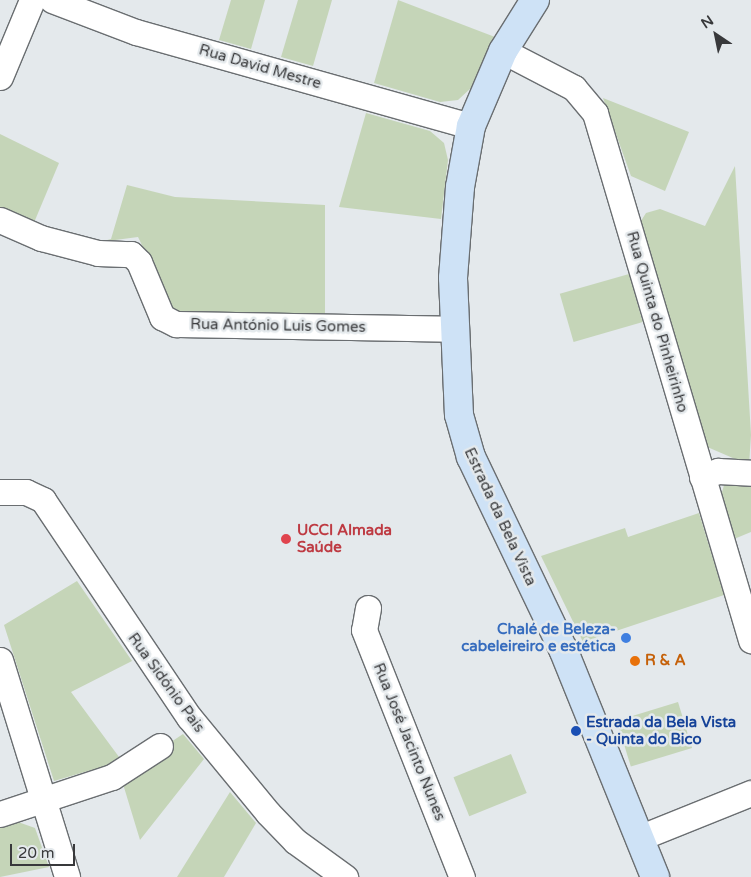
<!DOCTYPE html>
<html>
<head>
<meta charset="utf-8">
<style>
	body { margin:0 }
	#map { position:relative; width:751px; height:877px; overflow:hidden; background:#e4e9ec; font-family:"Varela Round",sans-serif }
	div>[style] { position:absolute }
	.green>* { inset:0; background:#c5d5b8; transform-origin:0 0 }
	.roads { filter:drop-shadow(1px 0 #6a6e71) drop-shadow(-1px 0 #6a6e71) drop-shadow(0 1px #6a6e71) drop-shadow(0 -1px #6a6e71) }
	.street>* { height:25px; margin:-12.5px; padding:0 12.5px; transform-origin:12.5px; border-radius:12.5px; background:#fff }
	.secondary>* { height:28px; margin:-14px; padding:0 14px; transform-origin:14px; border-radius:14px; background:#cee2f6 }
	.dots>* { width:14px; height:14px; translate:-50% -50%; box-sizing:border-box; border:2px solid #e4e9ec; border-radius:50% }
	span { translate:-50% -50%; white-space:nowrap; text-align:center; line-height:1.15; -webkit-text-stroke:5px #e4e9ec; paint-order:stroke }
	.street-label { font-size:15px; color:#38393b }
	.health-label { font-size:15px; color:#be3a42; font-weight:700 }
	.left { translate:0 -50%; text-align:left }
	.shop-label { font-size:15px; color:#366cbe; font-weight:700 }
	.right { translate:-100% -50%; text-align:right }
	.food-label { font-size:15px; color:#c56008; font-weight:700 }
	.transit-label { font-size:15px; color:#164399; font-weight:700 }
	.north { position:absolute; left:691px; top:10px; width:50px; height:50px; -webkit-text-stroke:4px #e4e9ec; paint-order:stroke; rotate:326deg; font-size:14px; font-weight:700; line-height:20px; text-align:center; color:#38393b }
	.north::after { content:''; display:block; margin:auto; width:18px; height:22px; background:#38393b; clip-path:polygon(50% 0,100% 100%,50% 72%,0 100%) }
	.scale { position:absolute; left:10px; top:844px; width:65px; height:22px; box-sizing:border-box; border:2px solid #38393b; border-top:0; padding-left:6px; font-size:15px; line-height:18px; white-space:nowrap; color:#38393b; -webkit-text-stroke:4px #e4e9ec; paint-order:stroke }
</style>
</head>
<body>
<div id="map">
	<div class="green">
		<i style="clip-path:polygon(231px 0,265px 0,251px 49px,219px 40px)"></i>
		<i style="clip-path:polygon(298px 0,332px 0,313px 66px,281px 57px)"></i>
		<i style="clip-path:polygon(398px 0,495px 37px,471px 88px,458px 100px,440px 102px,374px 83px)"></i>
		<i style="clip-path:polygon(603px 98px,689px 132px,665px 191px,631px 176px)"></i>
		<i style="clip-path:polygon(366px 113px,430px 131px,444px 143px,448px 160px,441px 219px,339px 207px)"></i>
		<i style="clip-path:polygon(0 134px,59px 163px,33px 225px,0 210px)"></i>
		<i style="clip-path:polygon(735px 166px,751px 435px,749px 465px,705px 446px,639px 224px,646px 213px,660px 209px,705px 226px)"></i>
		<i style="clip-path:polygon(127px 185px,175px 197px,325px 205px,325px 316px,176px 314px,138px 237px,100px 242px,111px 239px)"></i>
		<i style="left:629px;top:274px;width:50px;height:72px;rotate:74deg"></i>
		<i style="clip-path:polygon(732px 480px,751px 482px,751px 532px,734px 539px,721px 496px,724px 485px)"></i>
		<i style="clip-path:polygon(699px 513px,724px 595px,583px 642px,541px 556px,625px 528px,628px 537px)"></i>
		<i style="clip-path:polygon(77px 581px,132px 661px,71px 692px,122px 761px,54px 781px,4px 625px)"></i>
		<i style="left:678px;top:702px;width:48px;height:64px;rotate:73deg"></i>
		<i style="clip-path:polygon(183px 734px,204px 759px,140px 840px,123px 784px,172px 749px,168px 744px)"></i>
		<i style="left:511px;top:754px;width:42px;height:62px;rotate:68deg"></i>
		<i style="clip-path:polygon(230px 792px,256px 823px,224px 877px,177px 877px)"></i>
		<i style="clip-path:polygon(18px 822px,35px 828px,49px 867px,0 877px,0 827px)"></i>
	</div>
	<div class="roads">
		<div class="street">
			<i style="left:52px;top:0;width:90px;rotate:20.9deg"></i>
			<i style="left:136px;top:32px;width:348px;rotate:15.7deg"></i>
			<i style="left:503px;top:51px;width:80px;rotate:27.5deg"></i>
			<i style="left:574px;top:88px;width:33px;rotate:50deg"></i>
			<i style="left:595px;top:113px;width:550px;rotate:73.51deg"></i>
			<i style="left:0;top:77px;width:83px;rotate:-67.4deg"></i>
			<i style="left:0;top:220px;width:45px;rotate:23.7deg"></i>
			<i style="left:41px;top:238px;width:59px;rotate:14.7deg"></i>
			<i style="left:98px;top:253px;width:33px;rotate:2deg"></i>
			<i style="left:131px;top:254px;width:11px;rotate:45deg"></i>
			<i style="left:139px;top:262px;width:60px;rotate:67.3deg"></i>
			<i style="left:162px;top:317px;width:16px;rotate:27deg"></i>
			<i style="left:176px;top:324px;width:277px;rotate:1deg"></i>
			<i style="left:702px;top:477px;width:17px;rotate:-21deg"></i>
			<i style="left:718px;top:471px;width:33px;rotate:3deg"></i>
			<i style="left:0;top:492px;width:26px"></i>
			<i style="left:26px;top:492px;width:19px;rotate:25deg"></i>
			<i style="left:43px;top:500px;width:262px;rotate:56.1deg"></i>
			<i style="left:189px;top:717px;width:124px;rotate:50.5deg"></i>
			<i style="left:268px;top:813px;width:39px;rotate:46deg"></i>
			<i style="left:295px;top:841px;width:62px;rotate:35.8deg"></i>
			<i style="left:368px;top:608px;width:22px;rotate:100deg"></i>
			<i style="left:364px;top:630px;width:266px;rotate:68.4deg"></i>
			<i style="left:0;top:660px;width:227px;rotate:72.8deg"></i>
			<i style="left:0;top:814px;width:118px;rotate:-18.3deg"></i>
			<i style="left:112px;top:777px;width:57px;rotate:-32.9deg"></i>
			<i style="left:639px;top:838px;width:121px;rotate:-21.9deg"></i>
		</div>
		<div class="secondary">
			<i style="left:535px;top:0;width:60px;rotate:122.1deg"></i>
			<i style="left:503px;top:51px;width:82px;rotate:113.1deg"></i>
			<i style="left:471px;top:126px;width:62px;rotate:100.2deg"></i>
			<i style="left:460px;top:187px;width:91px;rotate:94.4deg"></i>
			<i style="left:453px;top:278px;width:137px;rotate:87.5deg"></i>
			<i style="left:459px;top:415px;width:44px;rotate:74.1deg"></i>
			<i style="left:471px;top:457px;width:213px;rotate:64.4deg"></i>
			<i style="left:563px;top:649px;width:246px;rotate:68deg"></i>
		</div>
	</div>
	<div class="dots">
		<i style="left:286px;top:539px;background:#e0444e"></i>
		<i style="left:626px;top:638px;background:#3f7fe0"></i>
		<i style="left:635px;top:661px;background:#e8710a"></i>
		<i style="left:576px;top:731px;background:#1a4fb4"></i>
	</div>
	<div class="street-label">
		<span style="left:260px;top:67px;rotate:16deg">Rua David Mestre</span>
		<span style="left:657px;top:322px;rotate:74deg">Rua Quinta do Pinheirinho</span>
		<span style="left:278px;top:326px;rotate:1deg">Rua António Luis Gomes</span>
		<span style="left:500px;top:517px;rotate:65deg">Estrada da Bela Vista</span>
		<span style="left:166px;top:683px;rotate:54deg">Rua Sidónio Pais</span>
		<span style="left:409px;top:742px;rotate:68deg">Rua José Jacinto Nunes</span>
	</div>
	<div class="health-label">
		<span class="left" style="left:297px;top:539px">UCCI Almada<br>Saúde</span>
	</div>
	<div class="shop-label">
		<span class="right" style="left:616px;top:638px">Chalé de Beleza-<br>cabeleireiro e estética</span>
	</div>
	<div class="food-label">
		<span class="left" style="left:645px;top:661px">R &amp; A</span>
	</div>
	<div class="transit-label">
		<span class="left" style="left:586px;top:731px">Estrada da Bela Vista<br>- Quinta do Bico</span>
	</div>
	<div class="north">N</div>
	<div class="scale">20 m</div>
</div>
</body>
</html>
